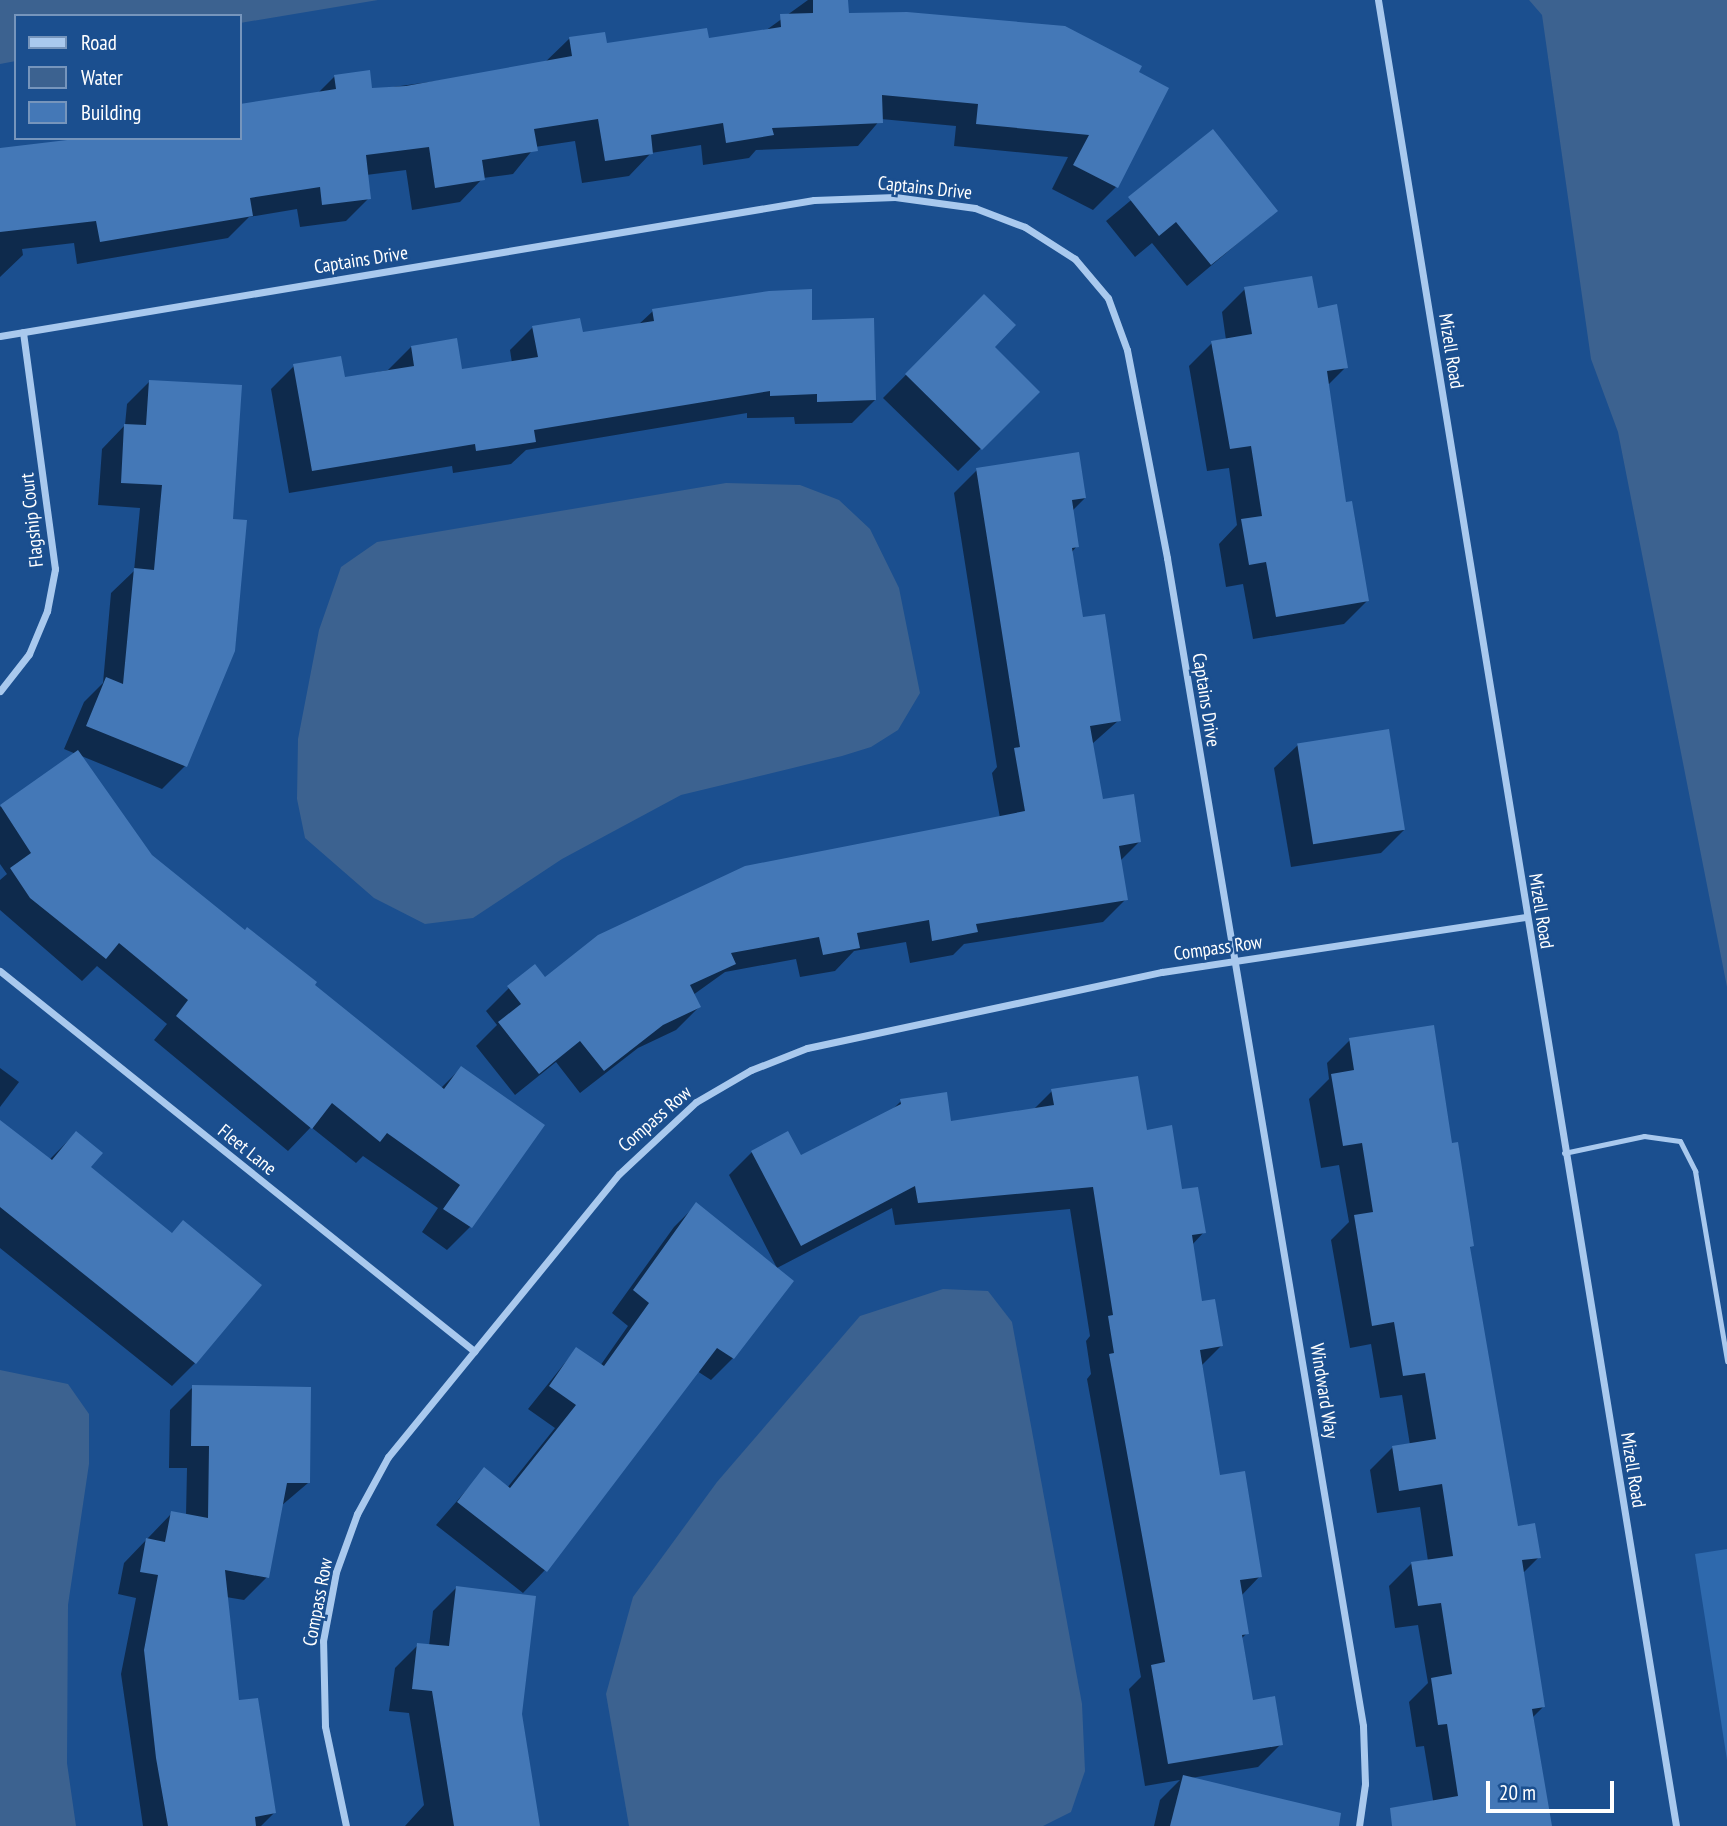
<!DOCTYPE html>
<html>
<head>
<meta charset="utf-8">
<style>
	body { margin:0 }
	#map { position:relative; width:1727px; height:1826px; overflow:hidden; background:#1b4f8f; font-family:"PT Sans Narrow",sans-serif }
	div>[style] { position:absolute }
	.green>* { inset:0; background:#2e69ad }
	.water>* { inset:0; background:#3c6290 }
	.shadow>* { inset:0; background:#0007 }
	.building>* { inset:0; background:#4478b7; transform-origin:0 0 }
	.lane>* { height:5px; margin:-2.5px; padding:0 2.5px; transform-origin:2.5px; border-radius:2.5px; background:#a9c9ee }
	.street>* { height:7px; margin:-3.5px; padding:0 3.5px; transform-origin:3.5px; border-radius:3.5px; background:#a9c9ee }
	span { translate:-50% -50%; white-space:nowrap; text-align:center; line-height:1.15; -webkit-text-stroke:5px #1b4f8f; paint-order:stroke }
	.street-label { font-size:19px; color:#fff }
	.legend { position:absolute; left:14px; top:14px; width:228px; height:126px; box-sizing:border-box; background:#1b4f8f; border:2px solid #7695bc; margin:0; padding:9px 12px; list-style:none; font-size:21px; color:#fff }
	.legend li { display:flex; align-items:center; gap:14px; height:35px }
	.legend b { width:35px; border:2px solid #7695bc }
	.scale { position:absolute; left:1486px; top:1781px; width:128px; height:32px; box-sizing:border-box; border:4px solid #fff; border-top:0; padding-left:9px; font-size:21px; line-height:24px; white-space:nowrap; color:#fff; -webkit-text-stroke:5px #1b4f8f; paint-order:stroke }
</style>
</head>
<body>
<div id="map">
	<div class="green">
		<i style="clip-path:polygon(1727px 1549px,1727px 1760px,1695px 1554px)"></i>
	</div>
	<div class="water">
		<i style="clip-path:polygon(0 0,378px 0,240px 23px,240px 16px,16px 16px,16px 61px,0 64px)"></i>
		<i style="clip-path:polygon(1529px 0,1727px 0,1727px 987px,1618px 432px,1591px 359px,1542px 15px)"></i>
		<i style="clip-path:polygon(726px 483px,800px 485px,839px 500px,870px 529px,899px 588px,920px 693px,898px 730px,871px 747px,842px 756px,681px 795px,562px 859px,473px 918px,425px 924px,374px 898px,305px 838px,297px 799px,298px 739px,319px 630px,341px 567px,377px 542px)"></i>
		<i style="clip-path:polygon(943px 1289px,988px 1291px,1012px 1322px,1082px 1704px,1085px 1771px,1071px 1812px,1043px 1826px,629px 1826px,606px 1694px,633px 1597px,717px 1482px,860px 1316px)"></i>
		<i style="clip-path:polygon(0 1370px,68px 1384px,89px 1414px,89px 1464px,68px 1605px,67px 1763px,76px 1826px,0 1826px)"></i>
	</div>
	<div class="shadow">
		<i style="clip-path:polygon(808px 0,847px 0,847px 15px,1064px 28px,1116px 187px,1093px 210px,1052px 189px,1068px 157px,954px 146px,956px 126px,881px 119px,858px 146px,756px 150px,749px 158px,703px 165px,701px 145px,651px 153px,629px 176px,582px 183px,575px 141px,535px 147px,513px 174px,483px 178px,460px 202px,412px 210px,406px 170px,366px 175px,369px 198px,346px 221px,300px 227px,297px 209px,249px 217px,228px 238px,77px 264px,74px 243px,22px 249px,23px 255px,0 277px,0 150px,240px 138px,240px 105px,318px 93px,335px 76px,371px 90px,540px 67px,569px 39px,605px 45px,707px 40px,765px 31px)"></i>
		<i style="clip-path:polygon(1213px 132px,1276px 211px,1187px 286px,1152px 243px,1135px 257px,1106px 221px)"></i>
		<i style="clip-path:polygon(1245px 289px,1316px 310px,1346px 367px,1327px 386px,1345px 504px,1367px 601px,1344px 624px,1253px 639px,1243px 584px,1226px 587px,1219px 544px,1237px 525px,1229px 468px,1207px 471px,1189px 366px,1212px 343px,1226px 340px,1222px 312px)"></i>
		<i style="clip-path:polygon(984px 296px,992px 347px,1038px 392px,958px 471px,883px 398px)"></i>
		<i style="clip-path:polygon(653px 311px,810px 322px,875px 400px,852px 423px,795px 424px,794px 417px,747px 418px,747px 413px,526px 450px,511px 464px,453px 473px,452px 466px,289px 493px,271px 389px,294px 366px,343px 379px,388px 370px,411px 347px,460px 371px,512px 363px,510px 350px,533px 327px,581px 334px,638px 325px)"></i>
		<i style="clip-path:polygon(150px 381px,240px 387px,185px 766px,162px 789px,79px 755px,151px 856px,441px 1088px,461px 1068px,542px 1125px,470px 1227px,447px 1250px,422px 1232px,438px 1208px,363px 1156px,356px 1163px,311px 1127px,288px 1151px,154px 1040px,167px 1024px,97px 966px,82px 981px,0 910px,0 880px,7px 874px,0 864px,0 807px,76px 754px,64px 749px,84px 702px,103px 683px,111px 593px,134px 571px,140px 508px,98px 505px,102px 449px,125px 425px,127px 404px)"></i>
		<i style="clip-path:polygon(977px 470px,1085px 498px,1072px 511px,1077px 546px,1071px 553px,1082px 619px,1119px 720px,1092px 744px,1102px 801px,1139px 842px,1120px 861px,1126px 899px,1103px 922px,964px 944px,953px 955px,910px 963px,906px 942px,854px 951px,835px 971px,800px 977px,796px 959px,725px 972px,693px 995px,699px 1007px,676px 1030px,638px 1048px,580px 1093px,556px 1062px,515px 1095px,476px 1046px,497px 1025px,486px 1011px,509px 988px,545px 980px,1000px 818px,992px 773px,997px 767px,954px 493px)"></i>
		<i style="clip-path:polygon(1298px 745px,1404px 830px,1381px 853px,1291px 867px,1274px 768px)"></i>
		<i style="clip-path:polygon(1350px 1040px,1451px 1145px,1472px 1245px,1469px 1249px,1516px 1528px,1539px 1557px,1522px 1574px,1543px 1707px,1532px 1718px,1550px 1826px,1416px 1826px,1434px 1806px,1424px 1746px,1416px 1747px,1409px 1702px,1428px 1683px,1418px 1625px,1395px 1628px,1389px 1586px,1412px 1563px,1428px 1561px,1420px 1507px,1377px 1513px,1370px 1470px,1393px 1447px,1410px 1445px,1402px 1395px,1380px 1398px,1371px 1344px,1350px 1348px,1331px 1240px,1349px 1222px,1339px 1165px,1321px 1168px,1309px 1099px,1329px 1079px,1327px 1063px)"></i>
		<i style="clip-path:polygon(0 1068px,19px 1082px,0 1107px)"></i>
		<i style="clip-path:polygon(1052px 1091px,1145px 1132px,1204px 1232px,1192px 1245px,1201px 1303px,1221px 1346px,1201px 1366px,1219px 1477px,1260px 1576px,1241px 1596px,1247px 1633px,1241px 1639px,1251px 1702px,1281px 1744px,1258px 1767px,1191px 1778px,1279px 1826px,1154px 1826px,1160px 1800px,1180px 1780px,1145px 1786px,1129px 1689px,1141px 1677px,1087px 1379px,1091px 1374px,1086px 1341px,1090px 1336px,1070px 1209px,895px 1225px,892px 1208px,777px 1268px,729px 1175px,752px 1152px,800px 1158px,890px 1112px,901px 1101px,949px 1123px,1033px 1110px)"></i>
		<i style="clip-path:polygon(0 1122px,49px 1160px,76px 1133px,89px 1167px,195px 1363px,172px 1386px,0 1248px)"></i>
		<i style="clip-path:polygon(696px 1205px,733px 1358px,711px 1380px,697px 1371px,545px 1570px,523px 1593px,436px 1525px,484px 1470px,507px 1488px,555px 1428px,528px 1409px,576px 1349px,600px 1366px,628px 1326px,612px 1313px,674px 1227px)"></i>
		<i style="clip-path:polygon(193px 1387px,308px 1483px,281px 1506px,267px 1577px,244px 1600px,226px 1597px,238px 1702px,274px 1813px,261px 1826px,143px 1826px,121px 1674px,136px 1598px,118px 1594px,124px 1563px,172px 1513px,186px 1515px,187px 1468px,169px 1468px,170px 1410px)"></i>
		<i style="clip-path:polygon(456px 1588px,520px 1714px,538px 1826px,405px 1826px,424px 1805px,409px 1713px,389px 1711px,395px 1668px,418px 1645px,429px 1646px,433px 1611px)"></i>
	</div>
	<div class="building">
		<i style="clip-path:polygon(813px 0,848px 0,849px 13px,907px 12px,1065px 26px,1142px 66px,1139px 72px,1169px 88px,1118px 188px,1073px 165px,1089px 135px,976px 124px,978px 104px,882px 95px,883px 123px,772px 128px,774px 135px,726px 143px,723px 123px,651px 135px,653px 154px,605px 161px,598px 119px,534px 129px,538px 151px,482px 160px,485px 180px,435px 188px,429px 147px,366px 155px,371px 199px,322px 205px,320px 187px,250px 198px,253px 216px,100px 242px,96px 221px,0 232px,0 148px,84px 138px,240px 138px,240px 104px,336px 89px,334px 75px,370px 70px,372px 88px,406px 86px,572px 56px,569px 37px,605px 32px,607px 43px,707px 28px,709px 38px,781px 27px,780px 14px,813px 13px)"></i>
		<i style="clip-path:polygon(1213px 129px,1278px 211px,1211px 265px,1176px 222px,1159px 236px,1128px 197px)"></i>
		<i style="clip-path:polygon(1312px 276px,1318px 308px,1337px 304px,1348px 368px,1327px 371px,1346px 502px,1352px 501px,1369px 601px,1276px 617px,1266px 562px,1249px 565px,1241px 519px,1262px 516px,1251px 446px,1230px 449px,1211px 341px,1252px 334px,1244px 287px)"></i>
		<i style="clip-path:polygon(812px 289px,812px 320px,874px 318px,876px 400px,817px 402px,817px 394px,770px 396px,770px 391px,534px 430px,536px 442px,476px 451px,475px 444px,312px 471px,293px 364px,341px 356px,345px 377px,414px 366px,411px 346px,457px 338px,462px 369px,538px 357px,532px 326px,580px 318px,583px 332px,654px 321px,652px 309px,769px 291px)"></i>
		<i style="clip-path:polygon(984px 294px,1016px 325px,995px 347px,1040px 392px,982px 450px,905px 374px)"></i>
		<i style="clip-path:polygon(149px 380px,242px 385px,233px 519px,247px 520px,235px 651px,187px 767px,86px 726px,106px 677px,123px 684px,134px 568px,154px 570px,162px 485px,121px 483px,124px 424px,146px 425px)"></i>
		<i style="clip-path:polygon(1079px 452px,1086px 498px,1072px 500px,1079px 547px,1072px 548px,1083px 617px,1105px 614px,1121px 721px,1090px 726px,1103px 799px,1134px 794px,1141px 842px,1119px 846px,1128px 900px,976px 924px,978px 932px,932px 941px,929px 920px,857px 933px,860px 948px,823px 955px,819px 937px,731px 953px,736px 964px,690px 985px,701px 1007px,663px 1025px,604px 1071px,580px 1041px,539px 1074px,498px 1022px,521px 1004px,507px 986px,535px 964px,545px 977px,598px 935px,745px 866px,1025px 811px,1014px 748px,1020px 747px,976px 468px)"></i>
		<i style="left:1389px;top:729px;width:102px;height:93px;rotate:81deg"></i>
		<i style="clip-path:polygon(78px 750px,152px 855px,245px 930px,247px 927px,317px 982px,315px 985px,444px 1089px,461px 1066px,545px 1125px,472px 1228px,443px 1209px,460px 1185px,387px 1133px,380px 1142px,332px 1103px,312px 1129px,176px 1016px,188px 1000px,119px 943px,106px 959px,30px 898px,10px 868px,31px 853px,0 805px)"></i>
		<i style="clip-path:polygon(1434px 1025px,1452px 1143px,1458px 1142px,1474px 1246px,1470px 1247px,1518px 1526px,1535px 1523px,1541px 1558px,1522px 1560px,1545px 1707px,1532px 1709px,1552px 1826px,1392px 1826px,1390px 1808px,1458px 1796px,1447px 1724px,1438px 1725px,1431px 1678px,1452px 1674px,1441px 1603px,1418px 1606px,1411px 1562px,1453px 1556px,1442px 1484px,1399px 1491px,1392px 1446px,1436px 1439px,1425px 1373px,1403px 1376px,1394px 1322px,1372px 1326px,1354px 1215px,1373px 1212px,1362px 1143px,1343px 1146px,1331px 1074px,1354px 1070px,1349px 1038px)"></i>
		<i style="clip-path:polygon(1138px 1076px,1147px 1130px,1172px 1125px,1182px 1189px,1198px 1187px,1206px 1233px,1192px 1235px,1202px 1301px,1215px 1299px,1223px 1346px,1200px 1350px,1220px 1475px,1245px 1471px,1262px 1577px,1240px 1580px,1249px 1634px,1242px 1635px,1253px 1700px,1275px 1696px,1283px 1745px,1168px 1764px,1151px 1665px,1165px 1662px,1109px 1354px,1114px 1353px,1108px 1316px,1113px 1315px,1093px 1187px,918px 1203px,915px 1186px,801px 1246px,751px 1151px,788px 1131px,801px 1155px,901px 1104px,900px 1099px,947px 1092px,951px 1121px,1054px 1105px,1051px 1089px)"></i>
		<i style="clip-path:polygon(0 1120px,52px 1160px,76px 1131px,103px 1153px,91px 1167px,172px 1233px,183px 1220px,262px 1285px,196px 1364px,0 1207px)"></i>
		<i style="clip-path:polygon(696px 1202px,794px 1281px,734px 1359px,717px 1348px,547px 1572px,457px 1502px,484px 1467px,510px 1488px,576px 1405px,549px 1386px,576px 1347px,604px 1366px,649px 1303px,633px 1290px)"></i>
		<i style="clip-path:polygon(192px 1385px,311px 1387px,310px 1483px,287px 1483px,269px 1578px,225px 1570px,239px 1700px,258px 1698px,276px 1813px,255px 1817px,256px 1826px,168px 1826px,156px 1758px,144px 1650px,158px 1575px,140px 1572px,146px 1538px,165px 1542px,171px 1511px,208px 1518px,209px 1446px,191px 1446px)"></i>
		<i style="clip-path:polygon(456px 1586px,536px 1596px,522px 1714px,540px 1826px,454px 1826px,432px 1691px,412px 1689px,417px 1643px,449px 1646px)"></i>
		<i style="clip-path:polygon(1183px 1775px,1341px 1813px,1339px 1826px,1170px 1826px)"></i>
	</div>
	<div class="lane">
		<i style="left:1564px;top:1153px;width:82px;rotate:-12deg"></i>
		<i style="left:1644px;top:1136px;width:36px;rotate:8deg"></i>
		<i style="left:1680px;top:1141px;width:34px;rotate:63deg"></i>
		<i style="left:1695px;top:1171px;width:193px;rotate:80.4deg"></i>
	</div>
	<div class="street">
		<i style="left:1378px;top:0;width:1850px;rotate:80.73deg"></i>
		<i style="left:0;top:336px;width:825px;rotate:-9.49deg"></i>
		<i style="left:814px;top:200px;width:81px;rotate:-2.1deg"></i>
		<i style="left:895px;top:197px;width:81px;rotate:7.8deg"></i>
		<i style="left:975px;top:208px;width:53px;rotate:20.8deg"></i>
		<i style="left:1025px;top:227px;width:59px;rotate:32.6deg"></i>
		<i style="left:1075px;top:259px;width:51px;rotate:49.8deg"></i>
		<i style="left:1108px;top:298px;width:55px;rotate:69.9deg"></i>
		<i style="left:1127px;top:350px;width:212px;rotate:79.1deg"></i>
		<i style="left:1167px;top:558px;width:1184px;rotate:80.47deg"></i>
		<i style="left:1363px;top:1726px;width:58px;rotate:88deg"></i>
		<i style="left:1365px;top:1784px;width:42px;rotate:98.1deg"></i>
		<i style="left:0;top:691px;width:47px;rotate:-51.9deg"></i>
		<i style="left:29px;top:654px;width:47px;rotate:-67.3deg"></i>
		<i style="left:47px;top:611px;width:43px;rotate:-79.2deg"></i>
		<i style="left:55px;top:569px;width:239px;rotate:-97.7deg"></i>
		<i style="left:0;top:971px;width:608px;rotate:38.72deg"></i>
		<i style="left:346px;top:1826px;width:102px;rotate:-101.9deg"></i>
		<i style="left:325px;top:1726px;width:85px;rotate:-91.3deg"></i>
		<i style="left:323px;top:1641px;width:70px;rotate:-79.3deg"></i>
		<i style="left:336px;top:1572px;width:62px;rotate:-70.1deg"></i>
		<i style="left:357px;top:1514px;width:65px;rotate:-61.5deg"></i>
		<i style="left:388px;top:1457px;width:365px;rotate:-50.8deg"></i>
		<i style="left:619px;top:1174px;width:105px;rotate:-43.1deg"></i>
		<i style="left:696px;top:1102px;width:64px;rotate:-30.2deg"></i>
		<i style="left:751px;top:1070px;width:60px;rotate:-21.4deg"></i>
		<i style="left:807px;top:1048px;width:363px;rotate:-12.1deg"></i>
		<i style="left:1162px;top:972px;width:368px;rotate:-8.6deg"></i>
	</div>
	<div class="street-label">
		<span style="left:925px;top:188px;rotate:6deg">Captains Drive</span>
		<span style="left:361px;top:260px;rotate:-9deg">Captains Drive</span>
		<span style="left:1451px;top:351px;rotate:81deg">Mizell Road</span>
		<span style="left:32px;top:520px;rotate:-96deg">Flagship Court</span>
		<span style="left:1206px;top:700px;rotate:81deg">Captains Drive</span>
		<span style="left:1541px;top:911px;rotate:81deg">Mizell Road</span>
		<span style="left:1218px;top:948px;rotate:-8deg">Compass Row</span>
		<span style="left:655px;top:1119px;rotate:-41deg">Compass Row</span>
		<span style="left:247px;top:1150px;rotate:39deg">Fleet Lane</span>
		<span style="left:1324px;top:1391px;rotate:81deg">Windward Way</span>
		<span style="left:1633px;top:1470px;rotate:81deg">Mizell Road</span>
		<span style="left:318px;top:1602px;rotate:-79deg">Compass Row</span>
	</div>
	<ul class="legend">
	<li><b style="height:9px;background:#a9c9ee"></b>Road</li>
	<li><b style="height:19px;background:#3c6290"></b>Water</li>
	<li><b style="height:19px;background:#4478b7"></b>Building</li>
	</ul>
	<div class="scale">20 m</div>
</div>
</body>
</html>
